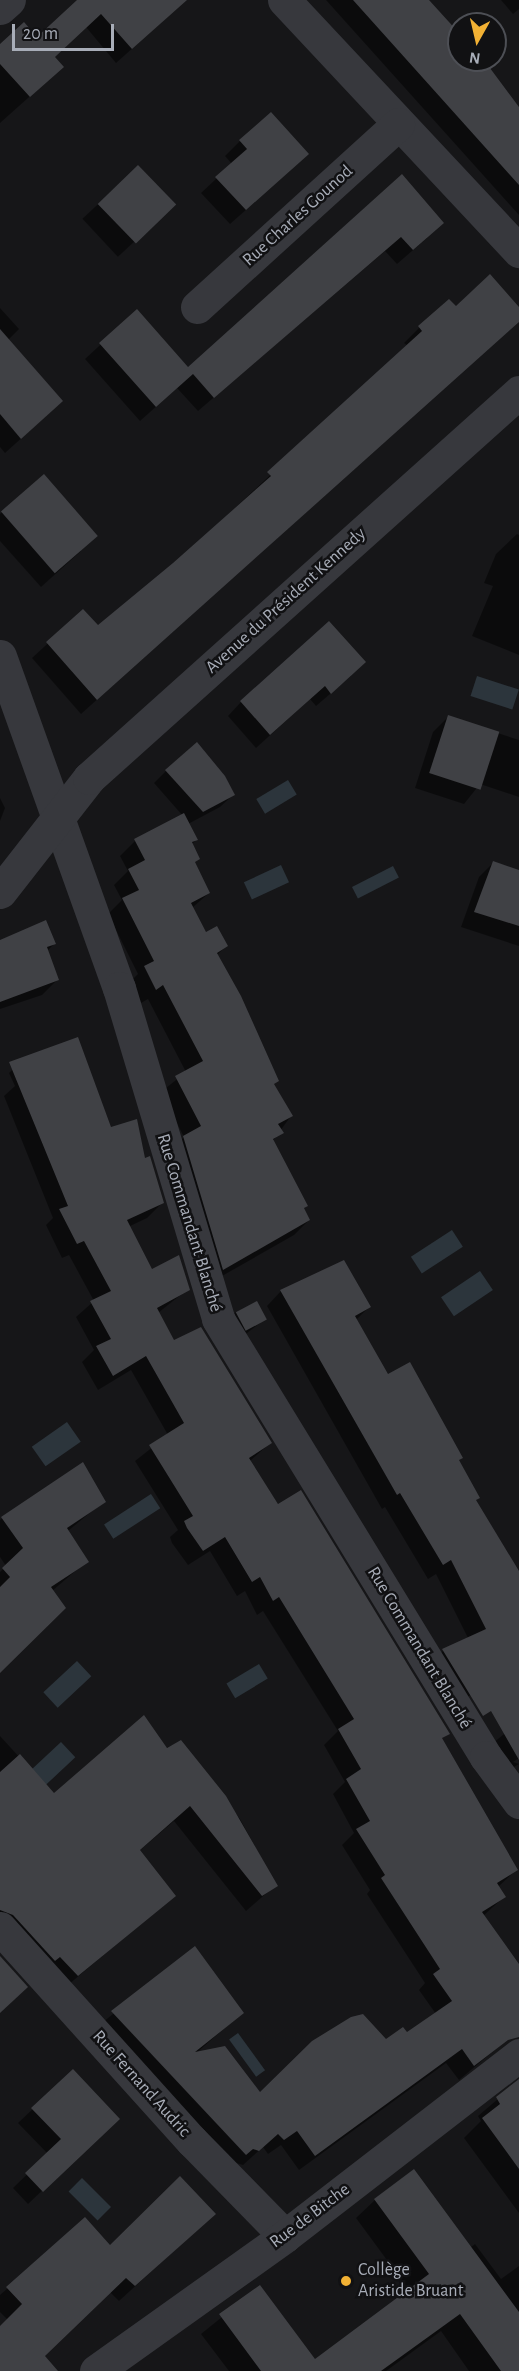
<!DOCTYPE html>
<html>
<head>
<meta charset="utf-8">
<style>
	body { margin:0 }
	#map { position:relative; width:519px; height:2371px; overflow:hidden; background:#161618; font-family:"Alegreya Sans",sans-serif }
	div>[style] { position:absolute }
	.water>* { inset:0; background:#2c353c; transform-origin:0 0 }
	.shadow>* { inset:0; background:#0007; transform-origin:0 0 }
	.building>* { inset:0; background:#404145; transform-origin:0 0 }
	.street>* { height:33px; margin:-16.5px; padding:0 16.5px; transform-origin:16.5px; border-radius:16.5px; background:#37383d }
	.dots>* { width:16px; height:16px; translate:-50% -50%; box-sizing:border-box; border:3px solid #111113; border-radius:50% }
	span { translate:-50% -50%; white-space:nowrap; text-align:center; line-height:1.15; -webkit-text-stroke:5px #111113; paint-order:stroke }
	.street-label { font-size:18px; color:#a8adb8 }
	.poi-label { font-size:18px; color:#a8adb8 }
	.left { translate:0 -50%; text-align:left }
	.north { position:absolute; left:447px; top:12px; width:60px; height:60px; box-sizing:border-box; background:#111113; border:2px solid #4d4f55; border-radius:50%; rotate:188deg; font-size:16px; font-weight:700; line-height:24px; text-align:center; color:#a8adb8 }
	.north::after { content:''; display:block; margin:auto; width:21px; height:27px; background:#f2b134; clip-path:polygon(50% 0,100% 100%,50% 72%,0 100%) }
	.scale { position:absolute; left:12px; top:24px; width:102px; height:27px; box-sizing:border-box; border:3px solid #a8adb8; border-top:0; padding-left:8px; font-size:18px; line-height:21px; white-space:nowrap; color:#a8adb8; -webkit-text-stroke:4px #111113; paint-order:stroke }
</style>
</head>
<body>
<div id="map">
	<div class="water">
		<i style="left:477px;top:676px;width:44px;height:21px;rotate:18deg"></i>
		<i style="left:288px;top:780px;width:17px;height:37px;rotate:59deg"></i>
		<i style="left:281px;top:865px;width:19px;height:41px;rotate:65deg"></i>
		<i style="left:393px;top:866px;width:13px;height:46px;rotate:63deg"></i>
		<i style="left:452px;top:1230px;width:20px;height:49px;rotate:57deg"></i>
		<i style="left:480px;top:1271px;width:23px;height:47px;rotate:56deg"></i>
		<i style="left:67px;top:1422px;width:24px;height:43px;rotate:55deg"></i>
		<i style="left:151px;top:1494px;width:17px;height:56px;rotate:57deg"></i>
		<i style="left:77px;top:1661px;width:21px;height:46px;rotate:47deg"></i>
		<i style="left:259px;top:1664px;width:17px;height:38px;rotate:59deg"></i>
		<i style="left:61px;top:1742px;width:21px;height:45px;rotate:47deg"></i>
		<i style="left:238px;top:2033px;width:46px;height:11px;rotate:54deg"></i>
		<i style="left:82px;top:2178px;width:41px;height:19px;rotate:45deg"></i>
	</div>
	<div class="shadow">
		<i style="clip-path:polygon(79px 0,170px 0,162px 22px,116px 63px,86px 27px,54px 58px,47px 81px,0 123px,0 46px,37px 39px)"></i>
		<i style="clip-path:polygon(326px 0,427px 0,459px 38px,459px 60px,478px 60px,519px 107px,519px 215px)"></i>
		<i style="clip-path:polygon(501px 0,519px 0,519px 9px,513px 14px)"></i>
		<i style="clip-path:polygon(240px 141px,292px 169px,230px 224px,201px 193px,232px 164px,225px 156px)"></i>
		<i style="left:138px;top:167px;width:52px;height:76px;rotate:47deg"></i>
		<i style="clip-path:polygon(401px 176px,427px 238px,397px 264px,385px 251px,198px 411px,177px 388px,140px 421px,85px 359px,137px 311px,188px 369px)"></i>
		<i style="clip-path:polygon(0 308px,19px 329px,8px 340px,46px 416px,5px 453px,0 447px)"></i>
		<i style="clip-path:polygon(456px 308px,519px 309px,519px 321px,81px 714px,32px 658px,83px 611px,97px 627px,174px 565px,408px 346px,404px 343px,419px 328px)"></i>
		<i style="clip-path:polygon(44px 476px,81px 551px,41px 587px,0 541px,0 514px)"></i>
		<i style="clip-path:polygon(517px 534px,519px 535px,519px 655px,472px 636px,493px 586px,484px 583px,496px 554px)"></i>
		<i style="clip-path:polygon(351px 676px,316px 706px,310px 699px,256px 748px,228px 716px,241px 702px)"></i>
		<i style="clip-path:polygon(448px 717px,519px 740px,519px 797px,480px 784px,464px 804px,415px 788px,433px 732px)"></i>
		<i style="clip-path:polygon(166px 771px,233px 795px,220px 807px,188px 824px,196px 840px,191px 845px,194px 863px,209px 893px,192px 908px,205px 934px,226px 946px,216px 956px,277px 1081px,273px 1085px,291px 1116px,272px 1142px,309px 1220px,294px 1235px,208px 1284px,169px 1152px,184px 1137px,161px 1092px,186px 1072px,148px 999px,141px 1003px,130px 982px,138px 974px,108px 914px,122px 900px,114px 885px,128px 871px,120px 856px,135px 841px,183px 816px,154px 783px)"></i>
		<i style="clip-path:polygon(0 798px,5px 808px,0 821px)"></i>
		<i style="clip-path:polygon(494px 862px,519px 871px,519px 946px,461px 927px,479px 877px)"></i>
		<i style="clip-path:polygon(0 941px,54px 944px,47px 951px,57px 980px,42px 995px,0 1009px)"></i>
		<i style="clip-path:polygon(24px 1058px,144px 1160px,162px 1203px,147px 1218px,128px 1227px,152px 1271px,188px 1289px,158px 1313px,173px 1342px,270px 1443px,250px 1461px,516px 1870px,498px 1887px,504px 1897px,483px 1916px,519px 1966px,519px 2001px,509px 2038px,459px 2080px,446px 2063px,299px 2170px,281px 2145px,268px 2154px,263px 2147px,243px 2165px,236px 2163px,97px 2027px,194px 1948px,242px 2013px,195px 2054px,260px 2095px,406px 2035px,436px 2014px,419px 1990px,425px 1983px,367px 1894px,370px 1890px,342px 1845px,354px 1833px,333px 1794px,345px 1782px,324px 1745px,338px 1731px,263px 1611px,257px 1615px,245px 1591px,237px 1596px,210px 1551px,188px 1565px,172px 1543px,170px 1537px,178px 1530px,135px 1461px,168px 1435px,131px 1370px,98px 1390px,82px 1362px,94px 1350px,76px 1317px,94px 1301px,69px 1255px,62px 1258px,46px 1225px,53px 1218px,4px 1096px,15px 1086px,9px 1073px)"></i>
		<i style="clip-path:polygon(281px 1291px,369px 1307px,356px 1320px,387px 1376px,458px 1461px,475px 1501px,519px 1575px,519px 1665px,453px 1706px,428px 1665px,443px 1651px,468px 1638px,436px 1574px,428px 1579px,385px 1507px,382px 1509px,267px 1306px)"></i>
		<i style="clip-path:polygon(236px 1312px,265px 1319px,232px 1345px,221px 1327px)"></i>
		<i style="clip-path:polygon(83px 1464px,104px 1501px,68px 1531px,87px 1561px,52px 1591px,0 1671px,0 1572px,6px 1566px,0 1557px,0 1520px)"></i>
		<i style="clip-path:polygon(519px 1722px,519px 1758px,513px 1762px,519px 1764px,504px 1773px,488px 1747px)"></i>
		<i style="clip-path:polygon(0 1736px,54px 1795px,180px 1742px,240px 1819px,276px 1885px,246px 1911px,174px 1821px,139px 1851px,174px 1896px,62px 1990px,0 1932px)"></i>
		<i style="clip-path:polygon(73px 2071px,104px 2132px,28px 2204px,13px 2188px,48px 2154px,18px 2123px)"></i>
		<i style="clip-path:polygon(519px 2081px,519px 2213px,464px 2138px,481px 2121px,478px 2116px)"></i>
		<i style="clip-path:polygon(375px 2200px,470px 2248px,475px 2244px,501px 2279px,519px 2266px,519px 2371px,469px 2371px,441px 2331px,386px 2371px,229px 2371px,201px 2334px,259px 2287px,315px 2361px,409px 2290px,356px 2218px)"></i>
		<i style="clip-path:polygon(85px 2220px,110px 2247px,198px 2229px,119px 2301px,110px 2292px,43px 2356px,53px 2371px,0 2371px,0 2329px,8px 2320px,0 2312px,0 2295px)"></i>
	</div>
	<div class="building">
		<i style="clip-path:polygon(77px 0,187px 0,132px 49px,101px 14px,55px 57px,64px 67px,30px 97px,0 64px,0 44px,24px 22px,37px 37px)"></i>
		<i style="clip-path:polygon(353px 0,429px 0,459px 33px,459px 60px,484px 60px,519px 107px,519px 185px)"></i>
		<i style="clip-path:polygon(271px 112px,309px 154px,246px 210px,215px 177px,247px 149px,239px 140px)"></i>
		<i style="left:138px;top:165px;width:55px;height:56px;rotate:46deg"></i>
		<i style="clip-path:polygon(402px 174px,444px 223px,413px 250px,401px 237px,214px 398px,193px 374px,156px 407px,99px 343px,137px 309px,188px 367px)"></i>
		<i style="clip-path:polygon(490px 274px,519px 307px,519px 322px,97px 700px,46px 642px,83px 609px,98px 625px,173px 563px,271px 476px,267px 472px,422px 331px,418px 326px,449px 299px,456px 306px)"></i>
		<i style="clip-path:polygon(0 329px,63px 401px,21px 439px,0 414px)"></i>
		<i style="left:44px;top:474px;width:82px;height:57px;rotate:49deg"></i>
		<i style="clip-path:polygon(329px 621px,366px 662px,331px 694px,325px 686px,270px 735px,240px 701px)"></i>
		<i style="left:448px;top:715px;width:54px;height:61px;rotate:18deg"></i>
		<i style="clip-path:polygon(197px 742px,225px 776px,235px 795px,203px 812px,165px 770px)"></i>
		<i style="clip-path:polygon(184px 813px,198px 840px,192px 842px,200px 859px,195px 862px,210px 893px,191px 903px,206px 932px,217px 926px,228px 946px,217px 953px,241px 996px,279px 1081px,274px 1084px,293px 1116px,278px 1124px,284px 1133px,273px 1139px,308px 1206px,304px 1208px,310px 1220px,223px 1270px,183px 1136px,201px 1126px,175px 1076px,203px 1061px,163px 985px,156px 990px,144px 966px,154px 961px,122px 898px,139px 890px,128px 869px,145px 860px,134px 839px)"></i>
		<i style="clip-path:polygon(493px 861px,519px 870px,519px 926px,474px 912px)"></i>
		<i style="clip-path:polygon(46px 920px,56px 944px,47px 947px,59px 980px,0 1002px,0 940px)"></i>
		<i style="clip-path:polygon(78px 1037px,111px 1127px,137px 1119px,145px 1158px,150px 1156px,164px 1203px,127px 1220px,152px 1269px,179px 1255px,190px 1290px,157px 1308px,174px 1340px,201px 1327px,272px 1443px,249px 1458px,278px 1504px,301px 1490px,450px 1734px,442px 1738px,518px 1870px,497px 1883px,506px 1897px,482px 1912px,519px 1964px,519px 2037px,508px 2040px,474px 2066px,462px 2049px,315px 2156px,297px 2131px,284px 2140px,278px 2134px,259px 2151px,253px 2149px,246px 2155px,111px 2011px,195px 1946px,244px 2013px,195px 2052px,225px 2046px,260px 2092px,312px 2041px,351px 2017px,363px 2014px,386px 2039px,403px 2027px,407px 2032px,452px 2001px,433px 1974px,440px 1969px,381px 1878px,385px 1875px,356px 1829px,370px 1821px,346px 1779px,361px 1769px,338px 1729px,354px 1719px,279px 1597px,273px 1601px,260px 1577px,252px 1582px,225px 1537px,203px 1551px,187px 1528px,184px 1521px,193px 1516px,149px 1445px,184px 1423px,146px 1356px,113px 1376px,96px 1346px,111px 1339px,90px 1301px,111px 1291px,84px 1241px,77px 1244px,59px 1209px,68px 1206px,9px 1062px)"></i>
		<i style="clip-path:polygon(344px 1260px,371px 1307px,355px 1316px,388px 1374px,410px 1362px,463px 1458px,459px 1460px,480px 1498px,476px 1500px,519px 1571px,519px 1760px,491px 1711px,483px 1716px,442px 1649px,486px 1629px,451px 1560px,443px 1565px,400px 1493px,397px 1495px,280px 1290px)"></i>
		<i style="left:257px;top:1301px;width:21px;height:24px;rotate:62deg"></i>
		<i style="clip-path:polygon(83px 1462px,106px 1502px,67px 1528px,89px 1562px,51px 1587px,66px 1608px,0 1673px,0 1587px,10px 1577px,2px 1568px,23px 1548px,1px 1517px)"></i>
		<i style="clip-path:polygon(144px 1715px,167px 1748px,181px 1740px,226px 1796px,278px 1886px,262px 1896px,190px 1806px,140px 1850px,176px 1896px,78px 1976px,60px 1957px,55px 1961px,13px 1915px,0 1910px,0 1772px,20px 1754px,54px 1793px)"></i>
		<i style="clip-path:polygon(0 1956px,28px 1987px,0 2013px)"></i>
		<i style="clip-path:polygon(73px 2069px,120px 2119px,43px 2192px,25px 2173px,61px 2139px,31px 2108px)"></i>
		<i style="clip-path:polygon(519px 2079px,519px 2169px,482px 2118px,500px 2104px,496px 2097px)"></i>
		<i style="clip-path:polygon(414px 2169px,519px 2312px,519px 2371px,501px 2371px,460px 2314px,381px 2371px,261px 2371px,219px 2314px,260px 2285px,315px 2359px,429px 2274px,374px 2199px)"></i>
		<i style="clip-path:polygon(180px 2176px,216px 2214px,135px 2286px,126px 2278px,45px 2356px,58px 2371px,0 2371px,0 2326px,22px 2304px,6px 2287px,85px 2217px,110px 2245px)"></i>
	</div>
	<div class="street">
		<i style="left:284px;top:0;width:344px;rotate:46.9deg"></i>
		<i style="left:0;top:8px;width:12px;rotate:-42deg"></i>
		<i style="left:197px;top:307px;width:272px;rotate:-42.3deg"></i>
		<i style="left:0;top:656px;width:353px;rotate:70.3deg"></i>
		<i style="left:119px;top:988px;width:345px;rotate:73.3deg"></i>
		<i style="left:218px;top:1319px;width:513px;rotate:58.54deg"></i>
		<i style="left:486px;top:1757px;width:56px;rotate:53.7deg"></i>
		<i style="left:0;top:892px;width:145px;rotate:-52deg"></i>
		<i style="left:89px;top:778px;width:578px;rotate:-41.91deg"></i>
		<i style="left:0;top:1928px;width:287px;rotate:48deg"></i>
		<i style="left:192px;top:2141px;width:133px;rotate:45.6deg"></i>
		<i style="left:96px;top:2371px;width:232px;rotate:-35.5deg"></i>
		<i style="left:285px;top:2236px;width:296px;rotate:-37.7deg"></i>
	</div>
	<div class="dots">
		<i style="left:346px;top:2281px;background:#f2b134"></i>
	</div>
	<div class="street-label">
		<span style="left:298px;top:216px;rotate:-42deg">Rue Charles Gounod</span>
		<span style="left:286px;top:601px;rotate:-42deg">Avenue du Président Kennedy</span>
		<span style="left:189px;top:1223px;rotate:73deg">Rue Commandant Blanché</span>
		<span style="left:419px;top:1648px;rotate:59deg">Rue Commandant Blanché</span>
		<span style="left:141px;top:2084px;rotate:48deg">Rue Fernand Audric</span>
		<span style="left:310px;top:2216px;rotate:-37deg">Rue de Bitche</span>
	</div>
	<div class="poi-label">
		<span class="left" style="left:358px;top:2281px">Collège<br>Aristide Bruant</span>
	</div>
	<div class="north">N</div>
	<div class="scale">20 m</div>
</div>
</body>
</html>
